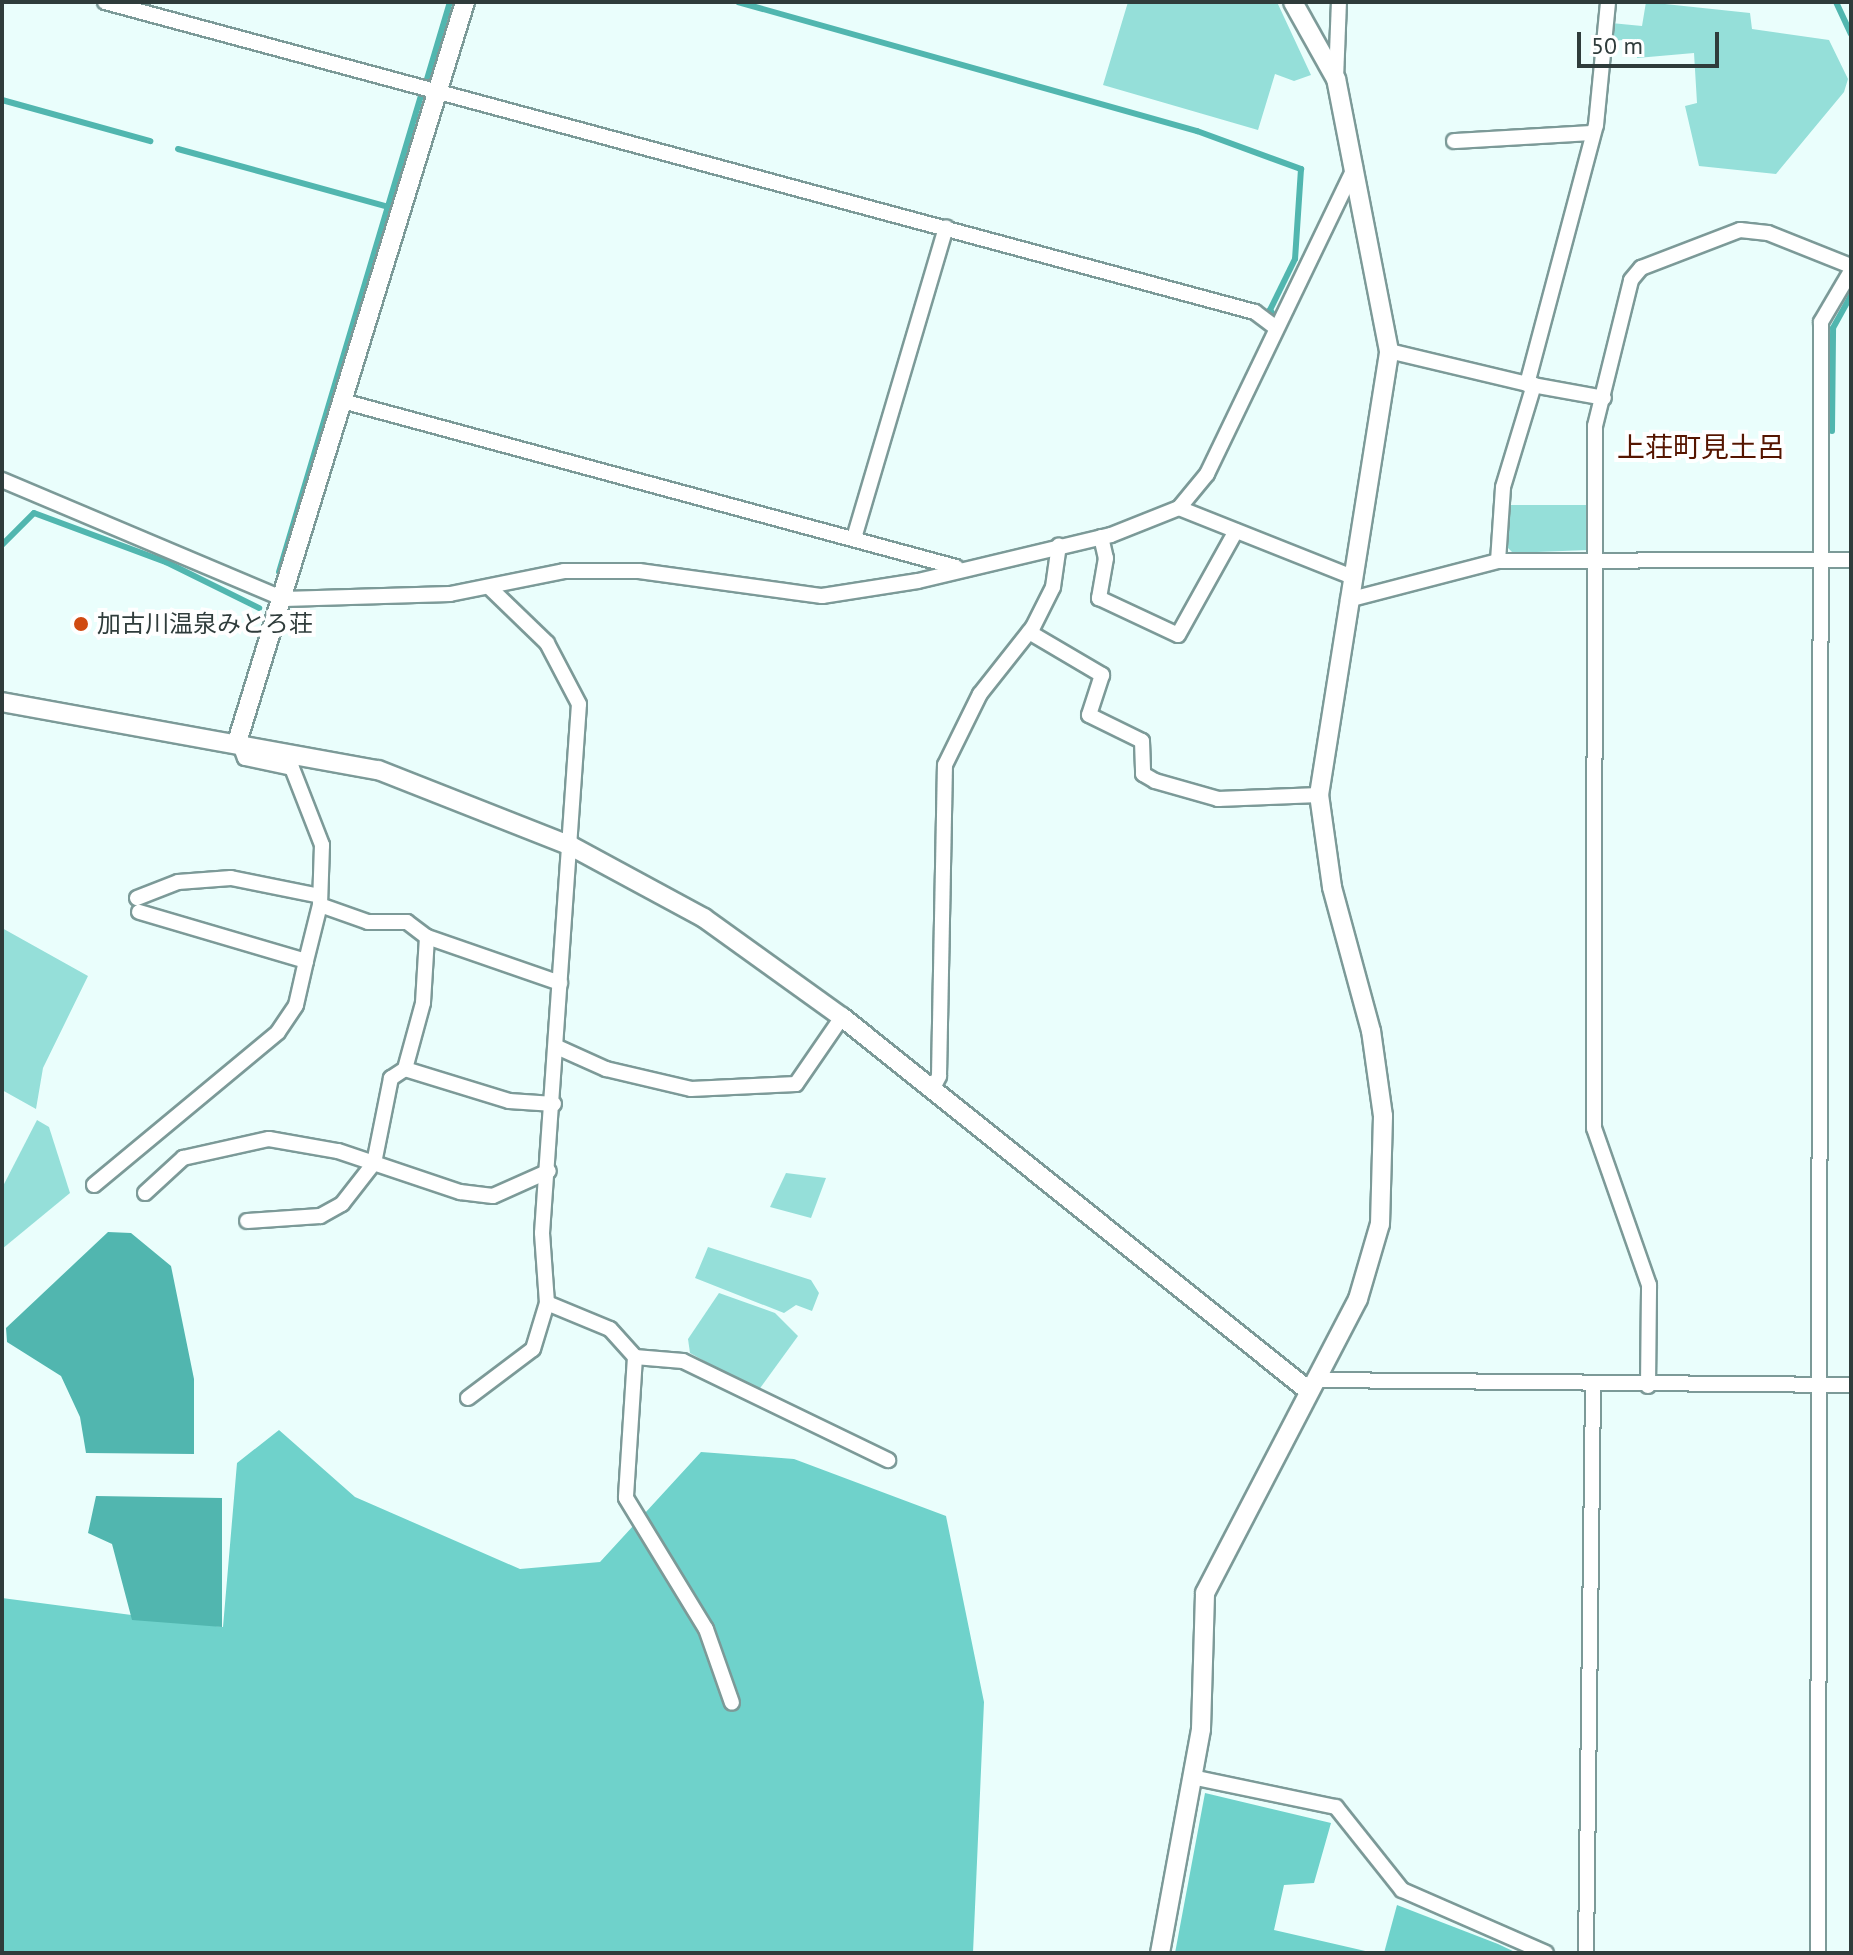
<!DOCTYPE html>
<html>
<head>
<meta charset="utf-8">
<style>
	body { margin:0 }
	#map { position:relative; width:1853px; height:1955px; overflow:hidden; background:#eafefc; font-family:"PT Sans","Noto Sans JP",sans-serif }
	div>[style] { position:absolute }
	.green>* { inset:0; background:#95dfd9 }
	.forest>* { inset:0; background:#6fd2cb }
	.water>* { inset:0; background:#51b6af }
	.stream>* { height:6px; margin:-3px; padding:0 3px; transform-origin:3px; border-radius:3px; background:#51b6af }
	.roads { filter:drop-shadow(2px 0 #7c9a98) drop-shadow(-2px 0 #7c9a98) drop-shadow(0 2px #7c9a98) drop-shadow(0 -2px #7c9a98) }
	.minor>* { height:14px; margin:-7px; padding:0 7px; transform-origin:7px; border-radius:7px; background:#fff }
	.tertiary>* { height:18px; margin:-9px; padding:0 9px; transform-origin:9px; border-radius:9px; background:#fff }
	.dots>* { width:22px; height:22px; translate:-50% -50%; box-sizing:border-box; border:4px solid #fff; border-radius:50% }
	span { translate:-50% -50%; white-space:nowrap; text-align:center; line-height:1.15; -webkit-text-stroke:8px #fff; paint-order:stroke }
	.poi-label { font-size:24px; color:#2f3c3b }
	.left { translate:0 -50%; text-align:left }
	.quarter-label { font-size:28px; color:#551500 }
	.frame { position:absolute; inset:0; border:4px solid #2f3c3b; pointer-events:none }
	.scale { position:absolute; left:1577px; top:32px; width:142px; height:36px; box-sizing:border-box; border:4px solid #2f3c3b; border-top:0; padding-left:10px; font-size:24px; line-height:28px; white-space:nowrap; color:#2f3c3b; -webkit-text-stroke:6px #fff; paint-order:stroke }
</style>
</head>
<body>
<div id="map">
	<div class="green">
		<i style="clip-path:polygon(1128px 2px,1277px 2px,1311px 75px,1294px 81px,1275px 74px,1258px 130px,1103px 85px)"></i>
		<i style="clip-path:polygon(1646px 2px,1750px 13px,1752px 29px,1829px 40px,1848px 79px,1844px 92px,1776px 174px,1699px 166px,1685px 106px,1697px 103px,1694px 53px,1637px 58px,1636px 39px,1610px 41px,1611px 23px,1642px 26px)"></i>
		<i style="clip-path:polygon(1508px 505px,1587px 505px,1588px 550px,1513px 553px,1507px 547px)"></i>
		<i style="clip-path:polygon(2px 928px,88px 976px,43px 1068px,36px 1109px,2px 1090px)"></i>
		<i style="clip-path:polygon(37px 1120px,49px 1127px,70px 1193px,2px 1249px,2px 1188px)"></i>
		<i style="clip-path:polygon(786px 1173px,826px 1178px,811px 1218px,770px 1207px)"></i>
		<i style="clip-path:polygon(708px 1247px,811px 1280px,819px 1293px,812px 1311px,796px 1305px,784px 1313px,695px 1278px)"></i>
		<i style="clip-path:polygon(719px 1293px,775px 1313px,798px 1336px,758px 1391px,690px 1353px,688px 1339px)"></i>
	</div>
	<div class="forest">
		<i style="clip-path:polygon(279px 1430px,355px 1497px,520px 1569px,600px 1562px,701px 1452px,794px 1459px,946px 1516px,984px 1702px,973px 1953px,2px 1953px,2px 1598px,223px 1627px,237px 1463px)"></i>
		<i style="clip-path:polygon(1205px 1793px,1331px 1823px,1314px 1883px,1284px 1885px,1274px 1930px,1374px 1953px,1175px 1953px)"></i>
		<i style="clip-path:polygon(1397px 1905px,1498px 1944px,1517px 1953px,1384px 1953px)"></i>
	</div>
	<div class="water">
		<i style="clip-path:polygon(108px 1232px,131px 1233px,171px 1266px,194px 1379px,194px 1454px,86px 1453px,80px 1417px,61px 1376px,7px 1342px,6px 1328px)"></i>
		<i style="clip-path:polygon(96px 1496px,222px 1498px,222px 1627px,132px 1620px,112px 1544px,88px 1533px)"></i>
	</div>
	<div class="stream">
		<i style="left:738px;top:2px;width:477px;rotate:15.7deg"></i>
		<i style="left:1197px;top:131px;width:111px;rotate:20.1deg"></i>
		<i style="left:1301px;top:169px;width:90px;rotate:93.8deg"></i>
		<i style="left:1295px;top:259px;width:57px;rotate:116.1deg"></i>
		<i style="left:1270px;top:310px;width:9px;rotate:54deg"></i>
		<i style="left:1836px;top:2px;width:35px;rotate:65deg"></i>
		<i style="left:427px;top:79px;width:80px;rotate:-73.4deg"></i>
		<i style="left:2px;top:100px;width:154px;rotate:15.5deg"></i>
		<i style="left:178px;top:149px;width:218px;rotate:15.4deg"></i>
		<i style="left:1832px;top:431px;width:103px;rotate:-89.4deg"></i>
		<i style="left:1833px;top:328px;width:38px;rotate:-61deg"></i>
		<i style="left:2px;top:545px;width:45px;rotate:-45deg"></i>
		<i style="left:34px;top:513px;width:141px;rotate:20.4deg"></i>
		<i style="left:166px;top:562px;width:104px;rotate:26.3deg"></i>
		<i style="left:279px;top:572px;width:496px;rotate:-73.4deg"></i>
	</div>
	<div class="roads">
		<div class="minor">
			<i style="left:105px;top:2px;width:1191px;rotate:15.09deg"></i>
			<i style="left:1255px;top:312px;width:26px;rotate:37deg"></i>
			<i style="left:1336px;top:79px;width:77px;rotate:-87.8deg"></i>
			<i style="left:1454px;top:141px;width:139px;rotate:-3.3deg"></i>
			<i style="left:1389px;top:351px;width:142px;rotate:13.4deg"></i>
			<i style="left:1527px;top:384px;width:268px;rotate:-75.1deg"></i>
			<i style="left:1596px;top:125px;width:124px;rotate:-84.4deg"></i>
			<i style="left:1527px;top:384px;width:78px;rotate:10.3deg"></i>
			<i style="left:346px;top:402px;width:632px;rotate:15.14deg"></i>
			<i style="left:2px;top:480px;width:306px;rotate:22.9deg"></i>
			<i style="left:284px;top:599px;width:166px;rotate:-1.7deg"></i>
			<i style="left:450px;top:594px;width:116px;rotate:-11.4deg"></i>
			<i style="left:564px;top:571px;width:75px"></i>
			<i style="left:639px;top:571px;width:185px;rotate:7.8deg"></i>
			<i style="left:822px;top:596px;width:97px;rotate:-8.9deg"></i>
			<i style="left:918px;top:581px;width:198px;rotate:-13.4deg"></i>
			<i style="left:1111px;top:535px;width:73px;rotate:-21.7deg"></i>
			<i style="left:1179px;top:508px;width:44px;rotate:-50.5deg"></i>
			<i style="left:1207px;top:474px;width:341px;rotate:-64.3deg"></i>
			<i style="left:1179px;top:508px;width:184px;rotate:21.7deg"></i>
			<i style="left:1101px;top:537px;width:22px;rotate:77deg"></i>
			<i style="left:1106px;top:558px;width:41px;rotate:99.9deg"></i>
			<i style="left:1099px;top:598px;width:87px;rotate:25.1deg"></i>
			<i style="left:1178px;top:635px;width:119px;rotate:-60.9deg"></i>
			<i style="left:854px;top:538px;width:324px;rotate:-73.5deg"></i>
			<i style="left:1498px;top:561px;width:74px;rotate:-86.1deg"></i>
			<i style="left:1503px;top:487px;width:107px;rotate:-73.1deg"></i>
			<i style="left:1348px;top:600px;width:155px;rotate:-14.6deg"></i>
			<i style="left:1498px;top:561px;width:353px;rotate:-0.2deg"></i>
			<i style="left:1029px;top:632px;width:85px;rotate:30.5deg"></i>
			<i style="left:1102px;top:675px;width:42px;rotate:108deg"></i>
			<i style="left:1089px;top:715px;width:59px;rotate:26.1deg"></i>
			<i style="left:1142px;top:741px;width:33px;rotate:88deg"></i>
			<i style="left:1143px;top:774px;width:14px;rotate:30deg"></i>
			<i style="left:1155px;top:781px;width:66px;rotate:15.9deg"></i>
			<i style="left:1218px;top:799px;width:101px;rotate:-2.3deg"></i>
			<i style="left:238px;top:739px;width:20px;rotate:70deg"></i>
			<i style="left:245px;top:758px;width:48px;rotate:12deg"></i>
			<i style="left:292px;top:768px;width:83px;rotate:68.7deg"></i>
			<i style="left:322px;top:845px;width:60px;rotate:91.9deg"></i>
			<i style="left:320px;top:905px;width:51px;rotate:19.5deg"></i>
			<i style="left:368px;top:922px;width:39px"></i>
			<i style="left:407px;top:922px;width:25px;rotate:37deg"></i>
			<i style="left:427px;top:937px;width:66px;rotate:93.5deg"></i>
			<i style="left:423px;top:1003px;width:68px;rotate:105.3deg"></i>
			<i style="left:405px;top:1069px;width:17px;rotate:147deg"></i>
			<i style="left:391px;top:1078px;width:87px;rotate:101.3deg"></i>
			<i style="left:374px;top:1163px;width:52px;rotate:128deg"></i>
			<i style="left:342px;top:1204px;width:25px;rotate:151deg"></i>
			<i style="left:320px;top:1216px;width:73px;rotate:176.1deg"></i>
			<i style="left:137px;top:898px;width:44px;rotate:-21.3deg"></i>
			<i style="left:178px;top:882px;width:53px;rotate:-4.3deg"></i>
			<i style="left:231px;top:878px;width:86px;rotate:11.4deg"></i>
			<i style="left:427px;top:937px;width:141px;rotate:19.1deg"></i>
			<i style="left:306px;top:961px;width:58px;rotate:-76deg"></i>
			<i style="left:557px;top:1047px;width:54px;rotate:24.2deg"></i>
			<i style="left:606px;top:1069px;width:87px;rotate:13.2deg"></i>
			<i style="left:691px;top:1089px;width:105px;rotate:-2.7deg"></i>
			<i style="left:796px;top:1084px;width:81px;rotate:-55.5deg"></i>
			<i style="left:405px;top:1069px;width:109px;rotate:17.1deg"></i>
			<i style="left:509px;top:1101px;width:45px;rotate:3.8deg"></i>
			<i style="left:932px;top:1090px;width:16px;rotate:-63deg"></i>
			<i style="left:939px;top:1076px;width:311px;rotate:-88.9deg"></i>
			<i style="left:945px;top:765px;width:79px;rotate:-63.8deg"></i>
			<i style="left:980px;top:694px;width:85px;rotate:-51.7deg"></i>
			<i style="left:1033px;top:627px;width:45px;rotate:-63.4deg"></i>
			<i style="left:1053px;top:587px;width:42px;rotate:-81.9deg"></i>
			<i style="left:94px;top:1185px;width:239px;rotate:-39.7deg"></i>
			<i style="left:278px;top:1032px;width:32px;rotate:-56deg"></i>
			<i style="left:296px;top:1005px;width:45px;rotate:-77.2deg"></i>
			<i style="left:306px;top:961px;width:174px;rotate:-163.6deg"></i>
			<i style="left:145px;top:1193px;width:52px;rotate:-42.6deg"></i>
			<i style="left:183px;top:1158px;width:88px;rotate:-12.5deg"></i>
			<i style="left:269px;top:1139px;width:70px;rotate:9.9deg"></i>
			<i style="left:338px;top:1151px;width:129px;rotate:18.6deg"></i>
			<i style="left:460px;top:1192px;width:33px;rotate:7deg"></i>
			<i style="left:493px;top:1196px;width:61px;rotate:-24.1deg"></i>
			<i style="left:547px;top:1303px;width:68px;rotate:22.4deg"></i>
			<i style="left:610px;top:1329px;width:38px;rotate:48deg"></i>
			<i style="left:635px;top:1357px;width:141px;rotate:93.7deg"></i>
			<i style="left:626px;top:1498px;width:153px;rotate:58.6deg"></i>
			<i style="left:706px;top:1629px;width:78px;rotate:70.6deg"></i>
			<i style="left:635px;top:1357px;width:48px;rotate:4.8deg"></i>
			<i style="left:683px;top:1361px;width:228px;rotate:25.8deg"></i>
			<i style="left:1316px;top:1380px;width:535px;rotate:0.54deg"></i>
			<i style="left:1648px;top:1386px;width:101px;rotate:-89.4deg"></i>
			<i style="left:1649px;top:1285px;width:166px;rotate:-109.3deg"></i>
			<i style="left:1594px;top:1128px;width:702px;rotate:-89.92deg"></i>
			<i style="left:1595px;top:426px;width:150px;rotate:-76.1deg"></i>
			<i style="left:1631px;top:280px;width:16px;rotate:-50deg"></i>
			<i style="left:1641px;top:268px;width:106px;rotate:-21deg"></i>
			<i style="left:1740px;top:230px;width:28px;rotate:6deg"></i>
			<i style="left:1768px;top:233px;width:89px;rotate:21.7deg"></i>
			<i style="left:468px;top:1398px;width:81px;rotate:-37deg"></i>
			<i style="left:533px;top:1349px;width:48px;rotate:-73.1deg"></i>
			<i style="left:547px;top:1303px;width:70px;rotate:-94.1deg"></i>
			<i style="left:542px;top:1233px;width:530px;rotate:-86deg"></i>
			<i style="left:579px;top:704px;width:69px;rotate:-117.7deg"></i>
			<i style="left:547px;top:643px;width:79px;rotate:-136deg"></i>
			<i style="left:1192px;top:1777px;width:147px;rotate:11.8deg"></i>
			<i style="left:1336px;top:1807px;width:106px;rotate:51.5deg"></i>
			<i style="left:1402px;top:1890px;width:157px;rotate:23.6deg"></i>
			<i style="left:1586px;top:1953px;width:567px;rotate:-89.29deg"></i>
			<i style="left:1818px;top:1953px;width:1631px;rotate:-89.89deg"></i>
			<i style="left:1821px;top:322px;width:59px;rotate:-59.5deg"></i>
		</div>
		<div class="tertiary">
			<i style="left:2px;top:702px;width:382px;rotate:10.3deg"></i>
			<i style="left:378px;top:770px;width:207px;rotate:21.5deg"></i>
			<i style="left:571px;top:846px;width:151px;rotate:28.4deg"></i>
			<i style="left:704px;top:918px;width:170px;rotate:35.7deg"></i>
			<i style="left:842px;top:1017px;width:598px;rotate:38.69deg"></i>
			<i style="left:238px;top:739px;width:771px;rotate:-72.88deg"></i>
			<i style="left:1160px;top:1953px;width:228px;rotate:-79.6deg"></i>
			<i style="left:1201px;top:1729px;width:136px;rotate:-88.3deg"></i>
			<i style="left:1205px;top:1593px;width:331px;rotate:-62.5deg"></i>
			<i style="left:1358px;top:1299px;width:78px;rotate:-73.7deg"></i>
			<i style="left:1380px;top:1224px;width:108px;rotate:-88.4deg"></i>
			<i style="left:1383px;top:1116px;width:86px;rotate:-98deg"></i>
			<i style="left:1371px;top:1031px;width:149px;rotate:-105.2deg"></i>
			<i style="left:1332px;top:887px;width:93px;rotate:-98deg"></i>
			<i style="left:1319px;top:795px;width:449px;rotate:-81deg"></i>
			<i style="left:1389px;top:351px;width:277px;rotate:-101deg"></i>
			<i style="left:1336px;top:79px;width:88px;rotate:-119.2deg"></i>
		</div>
	</div>
	<div class="dots">
		<i style="left:81px;top:624px;background:#d04a11"></i>
	</div>
	<div class="poi-label">
		<span class="left" style="left:97px;top:624px">加古川温泉みとろ荘</span>
	</div>
	<div class="quarter-label">
		<span style="left:1701px;top:447px">上荘町見土呂</span>
	</div>
	<div class="frame"></div>
	<div class="scale">50 m</div>
</div>
</body>
</html>
